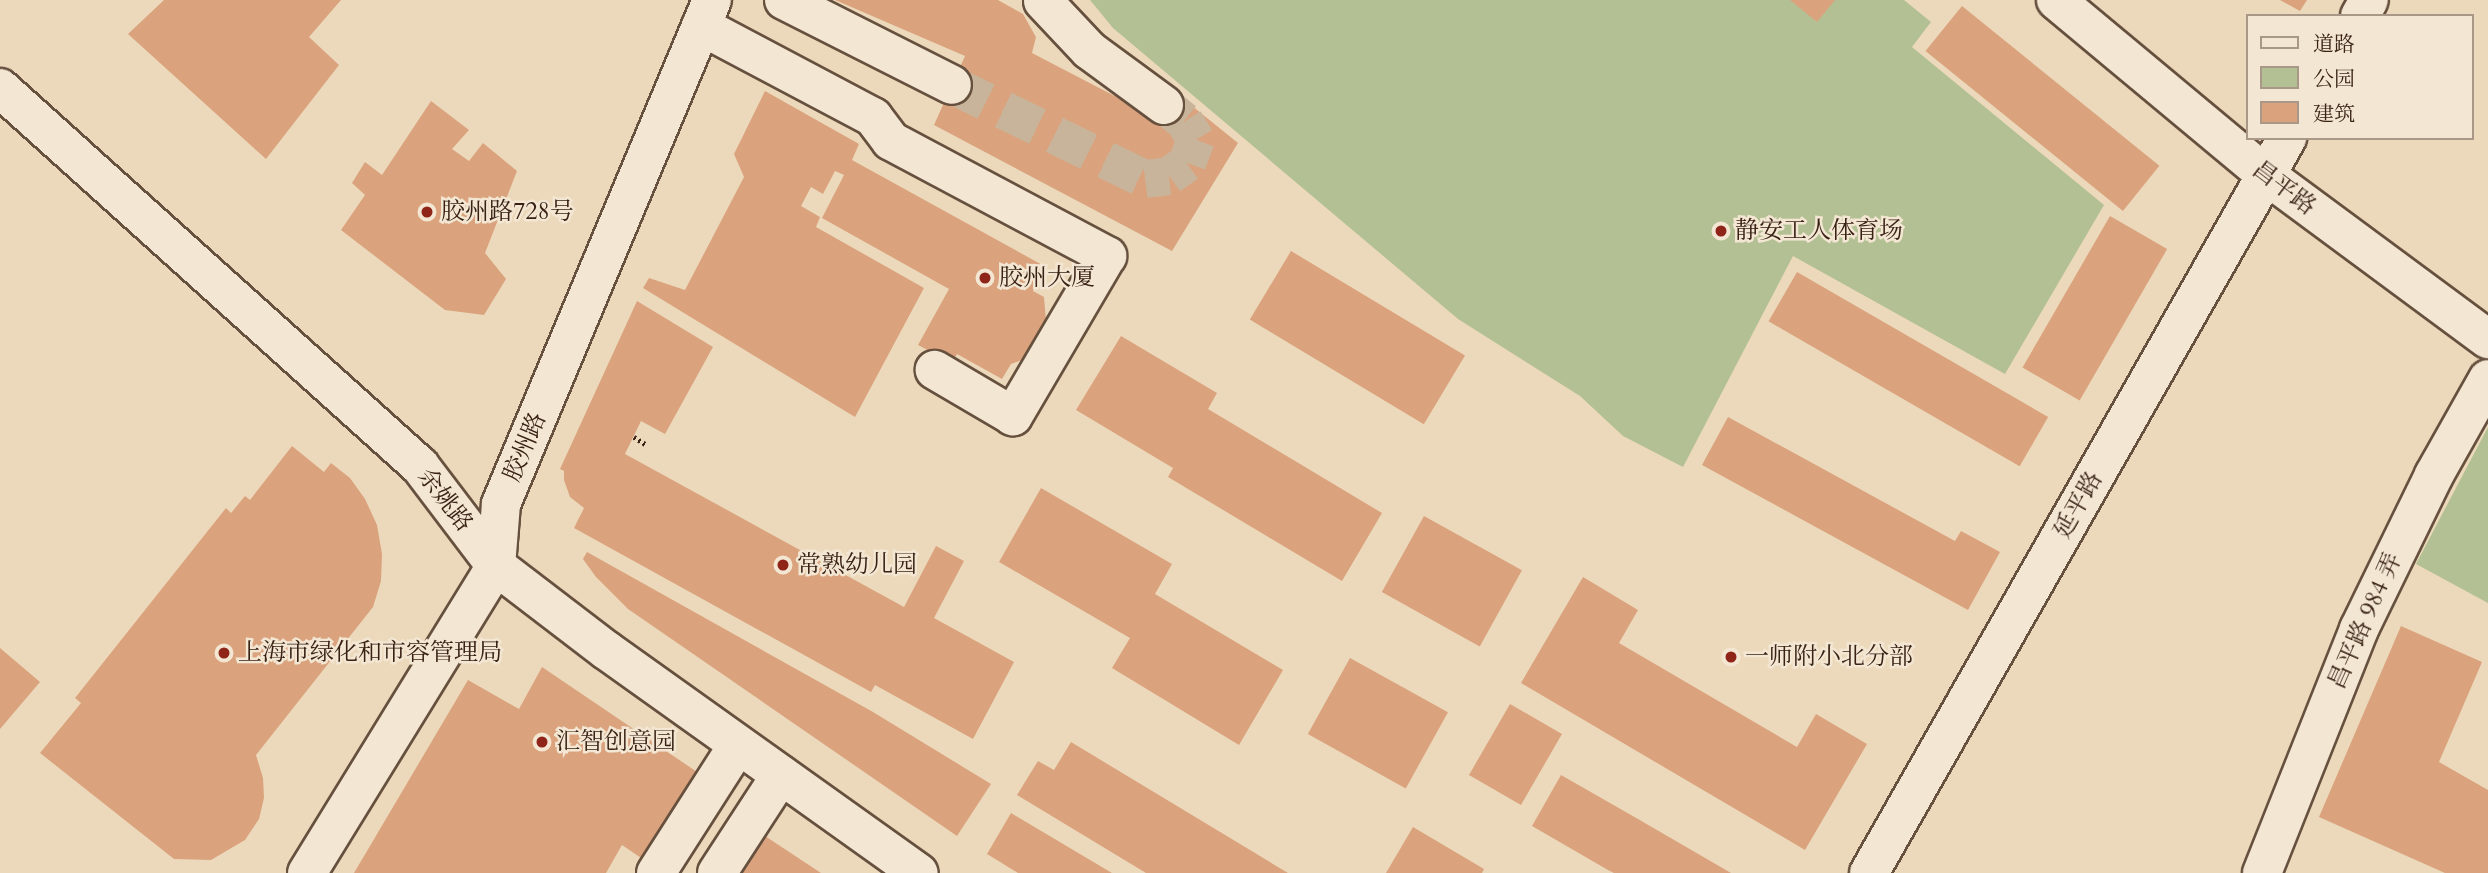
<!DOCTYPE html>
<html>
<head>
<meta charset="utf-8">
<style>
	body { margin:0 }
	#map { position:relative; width:2488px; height:873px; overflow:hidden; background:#ecd9bb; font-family:Cardo,"Noto Serif SC",serif }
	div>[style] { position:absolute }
	.green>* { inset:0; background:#b3c094 }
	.building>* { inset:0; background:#daa37d; transform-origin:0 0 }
	.minor-tunnel>* { height:38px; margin-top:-19px; transform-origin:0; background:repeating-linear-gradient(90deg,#c8b49a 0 38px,transparent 0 57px) }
	.path>* { height:4.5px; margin-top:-2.25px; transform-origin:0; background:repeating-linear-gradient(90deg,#392214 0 2px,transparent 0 5.5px) }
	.roads { filter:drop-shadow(2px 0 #66503e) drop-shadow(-2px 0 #66503e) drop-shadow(0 2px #66503e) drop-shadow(0 -2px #66503e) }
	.minor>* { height:38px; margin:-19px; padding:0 19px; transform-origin:19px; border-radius:19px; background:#f3e6d3 }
	.dots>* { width:19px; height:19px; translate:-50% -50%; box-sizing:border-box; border:4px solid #f3e6d3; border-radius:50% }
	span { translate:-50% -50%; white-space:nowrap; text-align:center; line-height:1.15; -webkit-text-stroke:5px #f3e6d3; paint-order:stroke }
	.street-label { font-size:24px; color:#392214 }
	.poi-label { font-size:24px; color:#392214 }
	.left { translate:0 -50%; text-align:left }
	.legend { position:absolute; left:2246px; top:14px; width:228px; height:126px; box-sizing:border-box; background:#f3e6d3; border:2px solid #a99887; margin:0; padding:9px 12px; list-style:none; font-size:21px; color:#392214 }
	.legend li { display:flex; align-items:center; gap:14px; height:35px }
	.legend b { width:35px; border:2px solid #a99887 }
</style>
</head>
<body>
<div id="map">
	<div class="green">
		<i style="clip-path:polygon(1090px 0,1904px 0,1931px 22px,1912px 47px,2104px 205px,2005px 374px,1793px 256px,1683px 467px,1623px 436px,1580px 396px,1458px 319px,1113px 28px)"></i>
		<i style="clip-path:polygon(2488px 427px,2488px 603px,2416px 564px)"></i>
	</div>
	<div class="building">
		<i style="clip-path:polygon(164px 0,341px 0,309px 37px,339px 65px,266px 159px,128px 34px)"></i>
		<i style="clip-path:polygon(835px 0,998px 0,1023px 14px,1036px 37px,1032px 53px,1157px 118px,1171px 89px,1238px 143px,1172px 251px,934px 125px,965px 56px)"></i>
		<i style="clip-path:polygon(1790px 0,1835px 0,1817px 22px)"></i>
		<i style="clip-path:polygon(2280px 0,2307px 0,2300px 11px)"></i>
		<i style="left:1962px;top:6px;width:254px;height:58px;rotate:39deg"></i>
		<i style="clip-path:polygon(765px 91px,859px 144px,852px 160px,1046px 267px,1033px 291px,1044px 297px,1046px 320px,1027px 358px,1011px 364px,1002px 379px,957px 354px,952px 363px,918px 345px,949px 289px,822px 218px,844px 175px,835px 171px,823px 194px,811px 187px,801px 206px,820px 217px,816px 227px,924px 288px,855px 417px,643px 288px,649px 278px,685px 290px,744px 177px,734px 154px)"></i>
		<i style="clip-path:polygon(431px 101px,469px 130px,452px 149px,469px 161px,483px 143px,517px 171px,485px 253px,506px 279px,484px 315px,445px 310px,341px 230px,365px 195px,352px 183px,365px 162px,382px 175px)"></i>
		<i style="left:2110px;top:216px;width:66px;height:175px;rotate:30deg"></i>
		<i style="left:1291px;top:251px;width:203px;height:80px;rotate:31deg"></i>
		<i style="left:1797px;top:272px;width:290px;height:57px;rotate:30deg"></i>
		<i style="clip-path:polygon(637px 301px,713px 347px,665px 434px,641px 421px,625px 454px,904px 607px,936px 546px,964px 561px,934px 618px,1014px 662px,973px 739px,875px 685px,871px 692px,574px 528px,584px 508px,570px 497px,564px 480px,564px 471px,560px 469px)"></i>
		<i style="clip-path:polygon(1121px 336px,1217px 393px,1208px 409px,1382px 513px,1342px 581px,1168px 477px,1173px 468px,1076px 410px)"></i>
		<i style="clip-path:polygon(1728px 417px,1955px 541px,1961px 531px,2000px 552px,1968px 610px,1702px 465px)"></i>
		<i style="clip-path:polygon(292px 446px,324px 472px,331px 463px,350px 478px,365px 499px,377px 525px,382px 554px,381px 581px,373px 607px,256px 755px,263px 778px,264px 798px,259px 819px,245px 840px,211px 860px,174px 859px,40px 753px,81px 703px,75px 698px,226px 508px,231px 513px,245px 496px,250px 500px)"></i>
		<i style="clip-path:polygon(1041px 488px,1172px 564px,1155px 594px,1283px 670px,1239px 745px,1112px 668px,1130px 638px,999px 562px)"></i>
		<i style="left:1424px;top:516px;width:112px;height:87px;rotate:29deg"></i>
		<i style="clip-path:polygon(587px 552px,873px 712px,991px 784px,957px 836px,628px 609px,596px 577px,583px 559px)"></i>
		<i style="clip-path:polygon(1583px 577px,1638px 610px,1619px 643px,1797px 747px,1816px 714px,1867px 744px,1805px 850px,1521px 683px)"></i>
		<i style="clip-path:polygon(2401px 626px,2482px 662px,2439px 762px,2488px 790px,2488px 873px,2445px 873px,2319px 817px)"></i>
		<i style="clip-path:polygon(0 648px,40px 682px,0 729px)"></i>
		<i style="left:1350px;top:658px;width:112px;height:87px;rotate:29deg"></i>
		<i style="clip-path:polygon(542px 667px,703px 776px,647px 862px,622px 845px,606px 873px,354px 873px,468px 680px,519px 709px)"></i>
		<i style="left:1510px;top:704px;width:60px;height:82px;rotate:30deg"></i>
		<i style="clip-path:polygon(1071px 742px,1288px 873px,1146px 873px,1017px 795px,1038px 761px,1054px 770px)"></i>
		<i style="clip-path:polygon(1561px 775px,1638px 819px,1731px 873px,1614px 873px,1608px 870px,1532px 826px)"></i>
		<i style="clip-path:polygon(1011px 813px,1112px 873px,1018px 873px,987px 854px)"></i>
		<i style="clip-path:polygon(1413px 827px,1484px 869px,1482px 873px,1386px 873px)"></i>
		<i style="clip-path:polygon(759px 832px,821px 873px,732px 873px)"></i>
	</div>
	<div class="minor-tunnel">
		<i style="left:952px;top:85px;width:215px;rotate:26deg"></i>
		<i style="left:1145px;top:179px;width:24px;rotate:-7deg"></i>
		<i style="left:1169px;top:176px;width:22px;rotate:-36deg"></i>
		<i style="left:1187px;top:163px;width:25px;rotate:-69deg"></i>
		<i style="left:1196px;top:140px;width:22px;rotate:-122deg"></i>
		<i style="left:1184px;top:121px;width:26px;rotate:-141deg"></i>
	</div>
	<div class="path">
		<i style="left:634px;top:437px;width:15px;rotate:32deg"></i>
	</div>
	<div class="roads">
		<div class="minor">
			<i style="left:784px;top:0;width:188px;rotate:26.8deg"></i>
			<i style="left:2056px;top:0;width:273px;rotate:39.8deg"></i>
			<i style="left:2266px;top:175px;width:276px;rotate:36.5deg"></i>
			<i style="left:1043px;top:1px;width:67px;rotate:46.8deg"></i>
			<i style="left:1089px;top:50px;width:93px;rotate:36.3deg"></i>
			<i style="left:2360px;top:16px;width:18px;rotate:-61deg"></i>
			<i style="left:701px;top:26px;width:195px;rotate:27.9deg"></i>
			<i style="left:873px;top:117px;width:30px;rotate:53deg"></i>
			<i style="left:891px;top:141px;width:245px;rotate:28deg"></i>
			<i style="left:1107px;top:256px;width:186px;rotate:120.4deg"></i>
			<i style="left:1013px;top:416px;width:91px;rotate:-149.5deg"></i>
			<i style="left:0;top:88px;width:565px;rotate:41.99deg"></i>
			<i style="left:420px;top:466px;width:126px;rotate:52.8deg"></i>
			<i style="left:496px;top:566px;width:138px;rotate:37.4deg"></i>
			<i style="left:606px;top:650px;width:384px;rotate:35.5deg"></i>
			<i style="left:307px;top:873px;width:361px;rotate:-58.4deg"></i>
			<i style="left:496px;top:566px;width:62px;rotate:-85.4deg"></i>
			<i style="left:501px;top:504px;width:546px;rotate:-67.28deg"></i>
			<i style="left:656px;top:873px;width:152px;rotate:-57.4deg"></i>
			<i style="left:717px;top:873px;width:117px;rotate:-56.9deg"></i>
			<i style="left:1869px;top:873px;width:846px;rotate:-60.37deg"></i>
			<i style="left:2262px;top:873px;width:263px;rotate:-68.3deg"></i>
			<i style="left:2359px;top:629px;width:171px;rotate:-64deg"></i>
			<i style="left:2434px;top:475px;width:110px;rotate:-60.6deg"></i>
		</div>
	</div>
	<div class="dots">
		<i style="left:427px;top:212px;background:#8f2418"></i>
		<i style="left:1721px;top:231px;background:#8f2418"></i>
		<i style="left:985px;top:278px;background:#8f2418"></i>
		<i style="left:783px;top:565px;background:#8f2418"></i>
		<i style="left:224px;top:653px;background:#8f2418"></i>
		<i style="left:1731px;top:657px;background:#8f2418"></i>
		<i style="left:542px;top:742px;background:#8f2418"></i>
	</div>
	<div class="street-label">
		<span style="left:2284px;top:188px;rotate:37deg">昌平路</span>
		<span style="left:525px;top:447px;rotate:-67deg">胶州路</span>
		<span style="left:445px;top:500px;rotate:52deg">余姚路</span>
		<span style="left:2078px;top:505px;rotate:-60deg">延平路</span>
		<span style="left:2365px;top:621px;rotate:-66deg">昌平路 984 弄</span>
	</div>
	<div class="poi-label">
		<span class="left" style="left:441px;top:212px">胶州路728号</span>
		<span class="left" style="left:1735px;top:231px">静安工人体育场</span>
		<span class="left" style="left:999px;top:278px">胶州大厦</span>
		<span class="left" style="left:797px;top:565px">常熟幼儿园</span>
		<span class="left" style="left:238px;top:653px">上海市绿化和市容管理局</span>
		<span class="left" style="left:1745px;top:657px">一师附小北分部</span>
		<span class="left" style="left:556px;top:742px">汇智创意园</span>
	</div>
	<ul class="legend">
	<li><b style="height:9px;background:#f3e6d3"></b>道路</li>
	<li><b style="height:19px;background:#b3c094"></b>公园</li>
	<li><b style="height:19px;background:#daa37d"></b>建筑</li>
	</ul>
</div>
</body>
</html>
